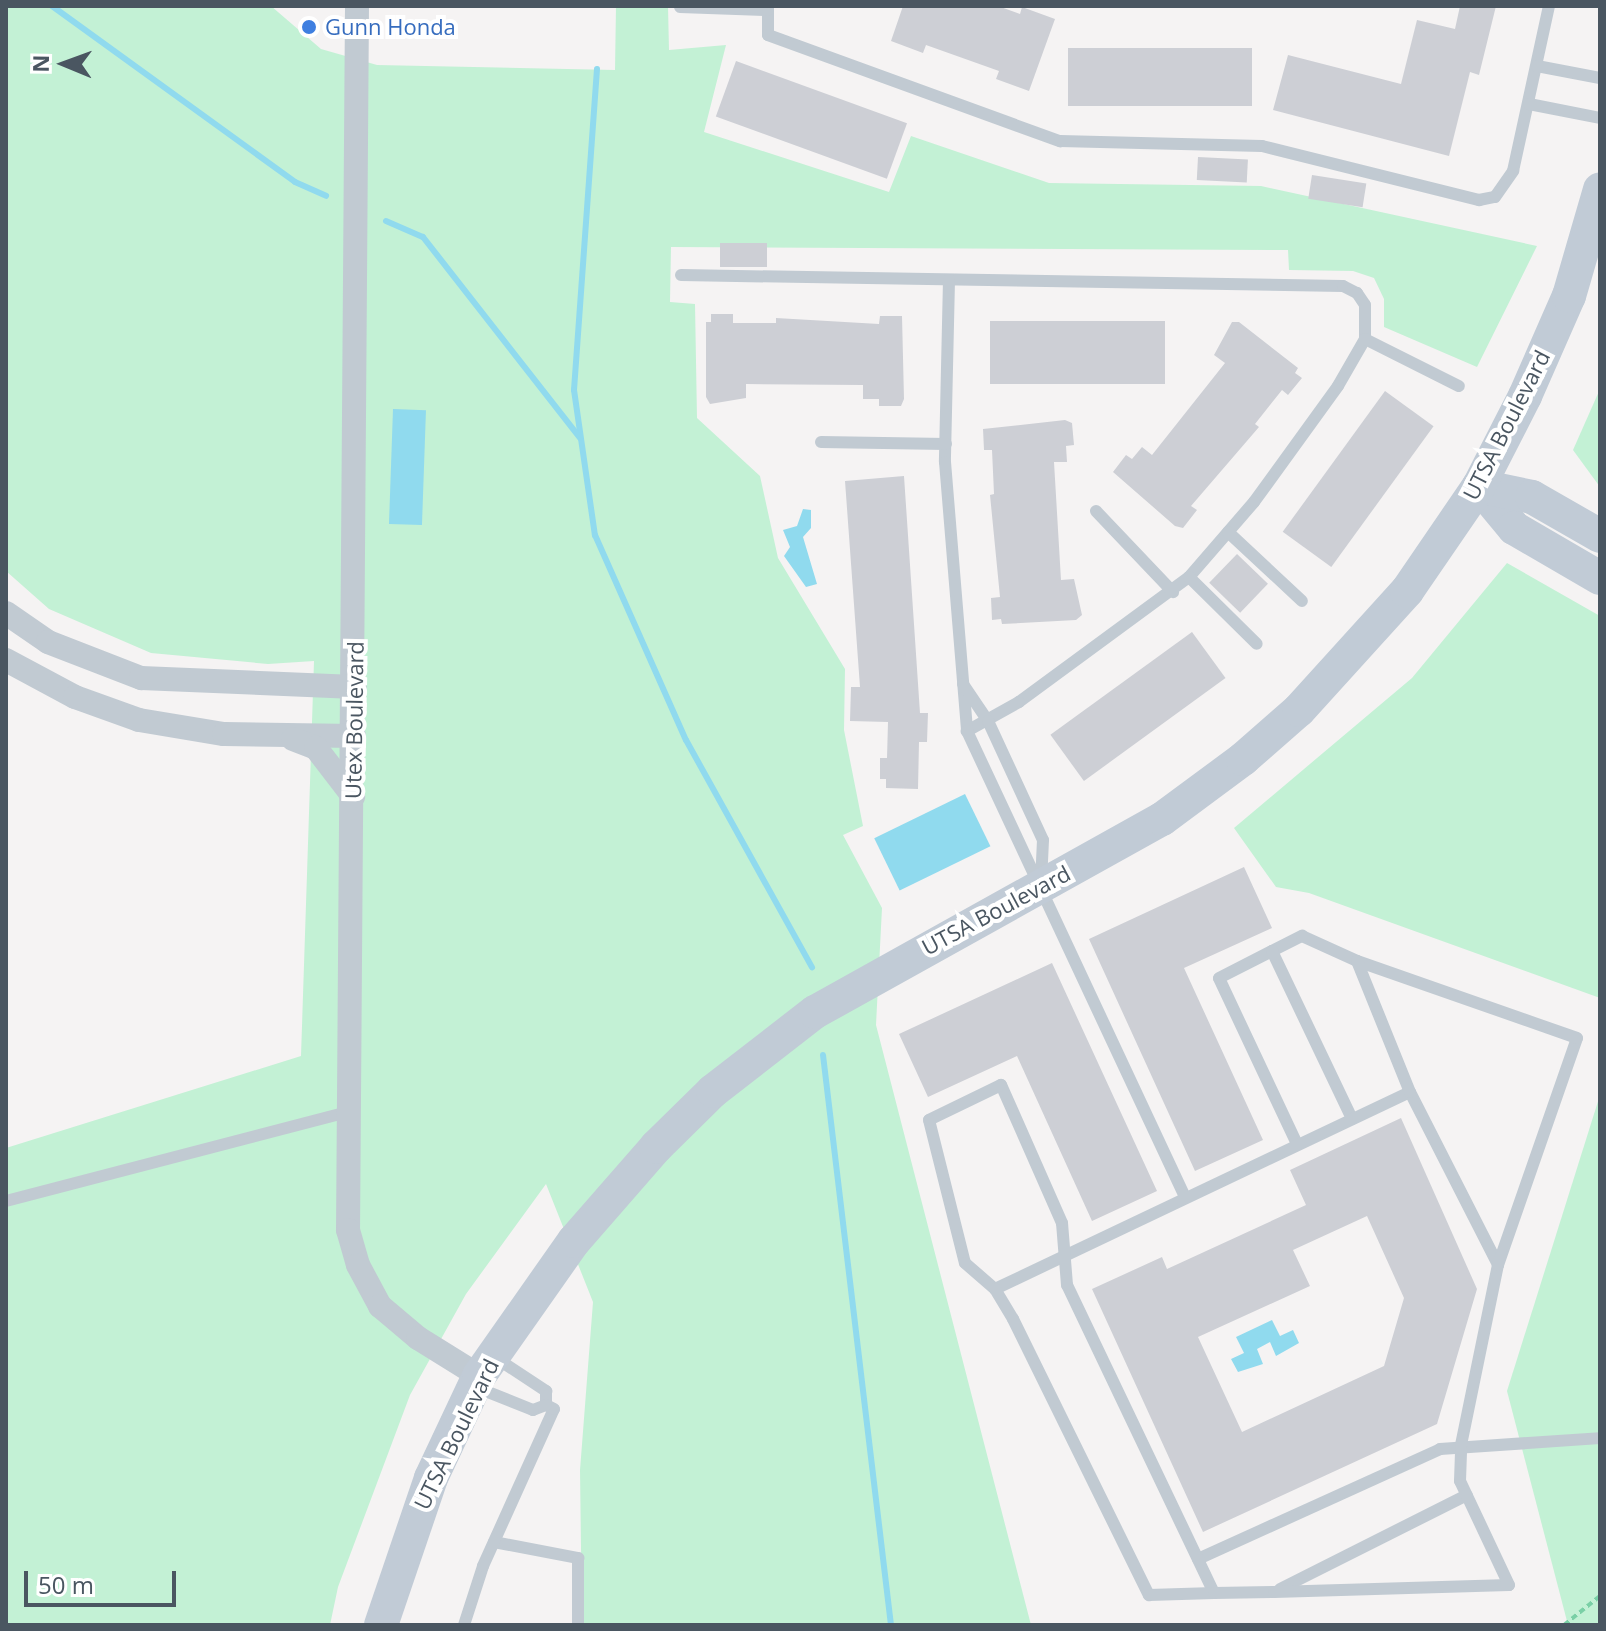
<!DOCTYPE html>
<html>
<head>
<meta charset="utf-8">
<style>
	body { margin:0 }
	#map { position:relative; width:1606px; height:1631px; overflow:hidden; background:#f5f3f3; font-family:"Open Sans",sans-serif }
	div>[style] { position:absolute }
	.green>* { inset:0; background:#c3f1d5 }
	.water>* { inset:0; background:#90daee; transform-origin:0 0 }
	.stream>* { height:6px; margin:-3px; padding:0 3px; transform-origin:3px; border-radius:3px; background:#90daee }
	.building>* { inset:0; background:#cdcfd5; transform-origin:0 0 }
	.path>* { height:4px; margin-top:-2px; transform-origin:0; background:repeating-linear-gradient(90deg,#7ad0a6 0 6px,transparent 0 10px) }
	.lane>* { height:12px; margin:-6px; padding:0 6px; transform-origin:6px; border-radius:6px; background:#c1cad2 }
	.street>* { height:24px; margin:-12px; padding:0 12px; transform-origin:12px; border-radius:12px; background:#c1cad2 }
	.secondary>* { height:34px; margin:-17px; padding:0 17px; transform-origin:17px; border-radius:17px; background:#c1cbd6 }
	.dots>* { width:22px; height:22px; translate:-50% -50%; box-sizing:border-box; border:4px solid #fff; border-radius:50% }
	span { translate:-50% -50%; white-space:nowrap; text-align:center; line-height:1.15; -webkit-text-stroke:8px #fff; paint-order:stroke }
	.shop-label { font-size:22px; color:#366cbe }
	.left { translate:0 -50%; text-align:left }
	.street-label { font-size:22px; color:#4a5661 }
	.frame { position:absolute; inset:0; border:8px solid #4a5661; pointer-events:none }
	.north { position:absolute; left:24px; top:24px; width:80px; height:80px; -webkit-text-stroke:6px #fff; paint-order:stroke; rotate:271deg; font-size:22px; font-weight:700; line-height:32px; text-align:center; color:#4a5661 }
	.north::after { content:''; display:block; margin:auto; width:28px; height:36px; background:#4a5661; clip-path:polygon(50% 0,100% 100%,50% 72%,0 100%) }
	.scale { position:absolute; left:24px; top:1571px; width:152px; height:36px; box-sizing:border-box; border:4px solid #4a5661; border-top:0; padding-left:10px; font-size:24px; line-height:28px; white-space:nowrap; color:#4a5661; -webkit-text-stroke:6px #fff; paint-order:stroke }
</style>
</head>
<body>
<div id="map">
	<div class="green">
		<i style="clip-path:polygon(6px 6px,271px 6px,321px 49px,377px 65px,615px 70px,616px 6px,668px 6px,669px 50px,726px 45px,704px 132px,889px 192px,911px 136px,1049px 183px,1261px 186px,1537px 246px,1477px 367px,1384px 327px,1384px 299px,1374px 278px,1353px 271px,1289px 270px,1288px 250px,671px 247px,670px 302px,695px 304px,697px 418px,760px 476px,778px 558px,845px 669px,844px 730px,863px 826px,843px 835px,882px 908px,876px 1025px,1031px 1625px,582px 1625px,580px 1470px,593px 1302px,546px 1184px,466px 1294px,410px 1395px,338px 1587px,330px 1625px,6px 1625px,6px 1148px,301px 1056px,314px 661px,268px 664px,151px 653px,49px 609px,6px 571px)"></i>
		<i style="clip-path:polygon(1600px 389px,1600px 487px,1573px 450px)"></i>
		<i style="clip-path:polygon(1507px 563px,1600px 616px,1600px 998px,1309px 893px,1276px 887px,1234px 828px,1412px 678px)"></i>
		<i style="clip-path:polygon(1600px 1095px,1600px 1625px,1568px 1625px,1507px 1391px)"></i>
	</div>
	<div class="water">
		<i style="left:393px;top:409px;width:33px;height:115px;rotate:2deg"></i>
		<i style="clip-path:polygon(803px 509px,811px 510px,811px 528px,803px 537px,817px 584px,806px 587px,784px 556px,790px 547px,783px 530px,797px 526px)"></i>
		<i style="left:965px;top:794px;width:58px;height:101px;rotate:64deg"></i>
		<i style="clip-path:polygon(1272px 1320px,1280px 1336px,1293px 1330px,1299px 1343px,1276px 1356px,1270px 1342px,1257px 1349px,1263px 1364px,1238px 1372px,1231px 1359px,1244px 1353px,1236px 1337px)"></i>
	</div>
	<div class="stream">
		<i style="left:52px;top:6px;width:300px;rotate:35.9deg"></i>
		<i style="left:295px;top:182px;width:34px;rotate:24deg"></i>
		<i style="left:597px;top:69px;width:322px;rotate:94.1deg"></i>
		<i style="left:574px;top:390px;width:147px;rotate:81.8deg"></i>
		<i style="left:595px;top:535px;width:224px;rotate:66.1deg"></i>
		<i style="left:686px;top:740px;width:260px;rotate:61deg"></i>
		<i style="left:386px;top:221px;width:40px;rotate:23.4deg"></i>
		<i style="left:423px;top:237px;width:255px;rotate:52deg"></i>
		<i style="left:823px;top:1055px;width:574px;rotate:83.2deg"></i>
	</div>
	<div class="building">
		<i style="clip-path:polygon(903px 6px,998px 6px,1020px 14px,1022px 7px,1055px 19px,1029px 91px,996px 79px,999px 71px,926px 45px,923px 53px,891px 41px)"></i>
		<i style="clip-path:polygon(1460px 6px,1496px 6px,1479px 75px,1470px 72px,1449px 156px,1273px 110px,1288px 55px,1401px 84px,1417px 20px,1455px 29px)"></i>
		<i style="left:1068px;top:48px;width:184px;height:58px"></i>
		<i style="left:736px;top:61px;width:182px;height:59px;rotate:20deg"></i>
		<i style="left:1198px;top:157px;width:50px;height:23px;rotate:3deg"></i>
		<i style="left:1312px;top:175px;width:55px;height:24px;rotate:9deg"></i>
		<i style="left:720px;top:243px;width:47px;height:24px"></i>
		<i style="clip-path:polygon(711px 314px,733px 314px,733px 323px,776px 323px,776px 318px,879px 324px,880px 316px,902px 316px,904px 399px,901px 406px,879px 406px,879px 399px,863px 399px,863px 385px,746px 384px,746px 398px,710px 404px,706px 397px,706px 322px,711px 322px)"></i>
		<i style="left:990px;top:321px;width:175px;height:63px"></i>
		<i style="clip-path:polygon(1232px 322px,1239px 322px,1298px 368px,1295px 373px,1302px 378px,1288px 395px,1282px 390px,1255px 424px,1259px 427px,1191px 506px,1197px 510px,1183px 528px,1175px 526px,1113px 472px,1126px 455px,1132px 459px,1142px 447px,1152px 455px,1225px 363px,1214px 355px)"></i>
		<i style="left:1385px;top:391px;width:60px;height:174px;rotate:36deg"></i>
		<i style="clip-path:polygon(1065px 420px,1072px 423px,1074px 445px,1066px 446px,1067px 462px,1054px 462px,1061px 580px,1074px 579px,1082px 615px,1076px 620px,1002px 624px,1001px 619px,992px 620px,991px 598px,1000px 597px,990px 495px,994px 494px,992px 450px,984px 450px,983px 429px)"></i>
		<i style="clip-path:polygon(904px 476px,920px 713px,928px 713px,927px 742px,919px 742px,918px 789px,886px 788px,886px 779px,880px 779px,880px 758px,887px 758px,888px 722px,850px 721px,851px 687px,860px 687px,845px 481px)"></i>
		<i style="left:1237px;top:554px;width:43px;height:40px;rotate:44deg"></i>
		<i style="left:1192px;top:632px;width:57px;height:175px;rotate:54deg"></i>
		<i style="clip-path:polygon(1244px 867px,1272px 928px,1184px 968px,1263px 1140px,1195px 1171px,1089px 939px)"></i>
		<i style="clip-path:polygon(1052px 963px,1157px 1191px,1092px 1221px,1017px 1056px,928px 1097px,899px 1034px)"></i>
		<i style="clip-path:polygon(evenodd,1401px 1118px,1477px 1289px,1437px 1424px,1203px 1532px,1092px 1289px,1162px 1257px,1167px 1269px,1306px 1205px,1290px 1170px,1401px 1118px,1367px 1216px,1404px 1298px,1384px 1366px,1242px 1432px,1198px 1337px,1310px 1286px,1293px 1250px,1367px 1216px)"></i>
	</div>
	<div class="path">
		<i style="left:1564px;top:1625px;width:46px;rotate:-38.9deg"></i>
	</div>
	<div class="lane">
		<i style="left:768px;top:6px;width:29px;rotate:90deg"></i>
		<i style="left:768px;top:35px;width:311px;rotate:20deg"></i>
		<i style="left:1060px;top:141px;width:202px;rotate:1.4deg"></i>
		<i style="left:1262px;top:146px;width:224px;rotate:14deg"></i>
		<i style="left:1479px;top:200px;width:16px;rotate:-11deg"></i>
		<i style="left:1495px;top:197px;width:32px;rotate:-55deg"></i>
		<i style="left:1513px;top:171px;width:169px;rotate:-77.7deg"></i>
		<i style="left:680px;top:7px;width:88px;rotate:2deg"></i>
		<i style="left:1537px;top:66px;width:64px;rotate:10.8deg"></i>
		<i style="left:1529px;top:104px;width:72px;rotate:11.2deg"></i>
		<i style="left:681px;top:275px;width:662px;rotate:0.95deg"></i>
		<i style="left:1343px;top:286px;width:16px;rotate:27deg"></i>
		<i style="left:1357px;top:293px;width:14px;rotate:56deg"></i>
		<i style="left:1365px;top:305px;width:34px;rotate:90deg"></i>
		<i style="left:1365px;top:339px;width:54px;rotate:119.9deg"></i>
		<i style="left:1338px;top:386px;width:143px;rotate:125.9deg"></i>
		<i style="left:1254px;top:502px;width:99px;rotate:130.9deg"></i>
		<i style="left:1189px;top:577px;width:211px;rotate:143.7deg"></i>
		<i style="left:1019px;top:702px;width:60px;rotate:150.9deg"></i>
		<i style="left:949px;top:280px;width:182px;rotate:91.3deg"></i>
		<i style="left:945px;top:462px;width:270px;rotate:85.3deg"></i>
		<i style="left:967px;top:731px;width:514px;rotate:64.93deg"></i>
		<i style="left:1365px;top:339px;width:105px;rotate:26.6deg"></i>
		<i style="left:821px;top:442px;width:125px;rotate:0.9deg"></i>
		<i style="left:1096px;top:511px;width:112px;rotate:46.5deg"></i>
		<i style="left:1228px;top:532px;width:101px;rotate:43deg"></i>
		<i style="left:1189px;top:577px;width:95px;rotate:44.6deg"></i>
		<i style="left:963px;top:684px;width:45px;rotate:56deg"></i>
		<i style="left:988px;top:721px;width:131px;rotate:65.2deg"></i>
		<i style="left:1043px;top:840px;width:42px;rotate:92.7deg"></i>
		<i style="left:1272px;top:951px;width:34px;rotate:-27deg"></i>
		<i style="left:1302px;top:936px;width:60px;rotate:24.4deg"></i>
		<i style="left:1297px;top:1144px;width:183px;rotate:-115.2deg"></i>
		<i style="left:1219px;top:978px;width:59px;rotate:-27deg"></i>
		<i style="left:1272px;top:951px;width:186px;rotate:64.5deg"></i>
		<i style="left:6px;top:1201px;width:352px;rotate:-14.6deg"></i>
		<i style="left:995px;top:1289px;width:459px;rotate:-25.4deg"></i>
		<i style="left:1410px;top:1092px;width:194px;rotate:63deg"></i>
		<i style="left:493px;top:1356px;width:64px;rotate:33.4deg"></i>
		<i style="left:546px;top:1391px;width:14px;rotate:90deg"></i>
		<i style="left:494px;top:1542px;width:86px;rotate:10.8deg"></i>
		<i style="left:578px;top:1558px;width:67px;rotate:90deg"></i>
		<i style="left:1198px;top:1559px;width:266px;rotate:-24.4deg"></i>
		<i style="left:1440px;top:1449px;width:160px;rotate:-3.9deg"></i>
		<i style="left:1280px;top:1589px;width:209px;rotate:-26.7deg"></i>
		<i style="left:1214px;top:1593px;width:341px;rotate:-115.5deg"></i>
		<i style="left:1067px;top:1285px;width:62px;rotate:-94.6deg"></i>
		<i style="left:1062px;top:1223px;width:151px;rotate:-113.8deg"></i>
		<i style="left:1001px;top:1085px;width:80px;rotate:154.1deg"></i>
		<i style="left:929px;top:1120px;width:147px;rotate:75.9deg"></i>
		<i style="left:965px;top:1263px;width:40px;rotate:41deg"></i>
		<i style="left:995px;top:1289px;width:35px;rotate:59deg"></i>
		<i style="left:1013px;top:1319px;width:308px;rotate:63.8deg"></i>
		<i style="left:1149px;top:1595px;width:65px;rotate:-1.8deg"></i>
		<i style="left:1214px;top:1593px;width:60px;rotate:-1deg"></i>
		<i style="left:1274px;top:1592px;width:235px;rotate:-1.7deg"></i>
		<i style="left:1509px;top:1585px;width:115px;rotate:-115.2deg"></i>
		<i style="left:1460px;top:1481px;width:36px;rotate:-88deg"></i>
		<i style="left:1461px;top:1445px;width:184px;rotate:-78.4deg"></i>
		<i style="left:1498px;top:1265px;width:240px;rotate:-70.8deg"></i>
		<i style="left:1577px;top:1038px;width:233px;rotate:-160.7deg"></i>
		<i style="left:1357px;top:961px;width:141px;rotate:68deg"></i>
		<i style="left:464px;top:1625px;width:62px;rotate:-72.1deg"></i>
		<i style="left:483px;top:1566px;width:172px;rotate:-65.7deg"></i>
		<i style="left:554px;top:1409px;width:9px;rotate:-153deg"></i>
		<i style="left:546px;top:1405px;width:14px;rotate:159deg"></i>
		<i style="left:533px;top:1410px;width:59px;rotate:-158.2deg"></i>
	</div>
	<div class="street">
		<i style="left:357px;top:6px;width:1224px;rotate:90.42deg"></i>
		<i style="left:348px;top:1230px;width:36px;rotate:74deg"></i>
		<i style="left:358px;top:1265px;width:47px;rotate:61.8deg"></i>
		<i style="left:380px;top:1306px;width:50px;rotate:40.1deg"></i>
		<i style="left:418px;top:1338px;width:72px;rotate:31.9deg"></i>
		<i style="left:6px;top:613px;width:51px;rotate:34.6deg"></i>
		<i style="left:48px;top:642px;width:100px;rotate:21.2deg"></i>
		<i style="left:141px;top:678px;width:214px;rotate:2.4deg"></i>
		<i style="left:6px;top:660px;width:78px;rotate:28.2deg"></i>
		<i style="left:75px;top:697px;width:68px;rotate:19.8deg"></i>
		<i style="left:139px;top:720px;width:86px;rotate:9.4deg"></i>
		<i style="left:224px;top:734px;width:130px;rotate:0.9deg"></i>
		<i style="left:293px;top:739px;width:25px;rotate:21deg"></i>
		<i style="left:316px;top:748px;width:61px;rotate:52.4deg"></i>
	</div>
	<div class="secondary">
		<i style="left:1479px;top:486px;width:55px;rotate:50.2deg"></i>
		<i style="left:1514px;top:528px;width:99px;rotate:30.2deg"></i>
		<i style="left:1479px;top:486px;width:54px;rotate:11.7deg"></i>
		<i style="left:1532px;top:497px;width:78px;rotate:29.8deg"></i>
		<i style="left:381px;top:1625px;width:155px;rotate:-71.2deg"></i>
		<i style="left:431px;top:1478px;width:113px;rotate:-64.8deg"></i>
		<i style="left:479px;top:1376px;width:165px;rotate:-54.9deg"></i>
		<i style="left:574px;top:1241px;width:125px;rotate:-48.9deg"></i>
		<i style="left:656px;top:1147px;width:80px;rotate:-44.5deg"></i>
		<i style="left:713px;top:1091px;width:129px;rotate:-37.8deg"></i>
		<i style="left:815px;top:1012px;width:397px;rotate:-29.1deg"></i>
		<i style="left:1162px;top:819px;width:101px;rotate:-36.5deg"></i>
		<i style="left:1243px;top:759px;width:74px;rotate:-41.2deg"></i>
		<i style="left:1299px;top:710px;width:161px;rotate:-47.8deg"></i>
		<i style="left:1407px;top:591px;width:127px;rotate:-55.6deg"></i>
		<i style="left:1479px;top:486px;width:101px;rotate:-62.9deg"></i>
		<i style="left:1525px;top:396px;width:109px;rotate:-66.3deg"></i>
		<i style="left:1569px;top:296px;width:111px;rotate:-73.8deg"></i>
	</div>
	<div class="dots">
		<i style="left:309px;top:27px;background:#3f7fe0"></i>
	</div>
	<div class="shop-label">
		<span class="left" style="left:325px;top:27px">Gunn Honda</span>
	</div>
	<div class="street-label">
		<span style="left:1506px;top:425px;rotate:-63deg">UTSA Boulevard</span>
		<span style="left:354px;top:720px;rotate:-89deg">Utex Boulevard</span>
		<span style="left:996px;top:910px;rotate:-28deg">UTSA Boulevard</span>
		<span style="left:456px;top:1434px;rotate:-64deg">UTSA Boulevard</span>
	</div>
	<div class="frame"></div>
	<div class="north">N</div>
	<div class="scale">50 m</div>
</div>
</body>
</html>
